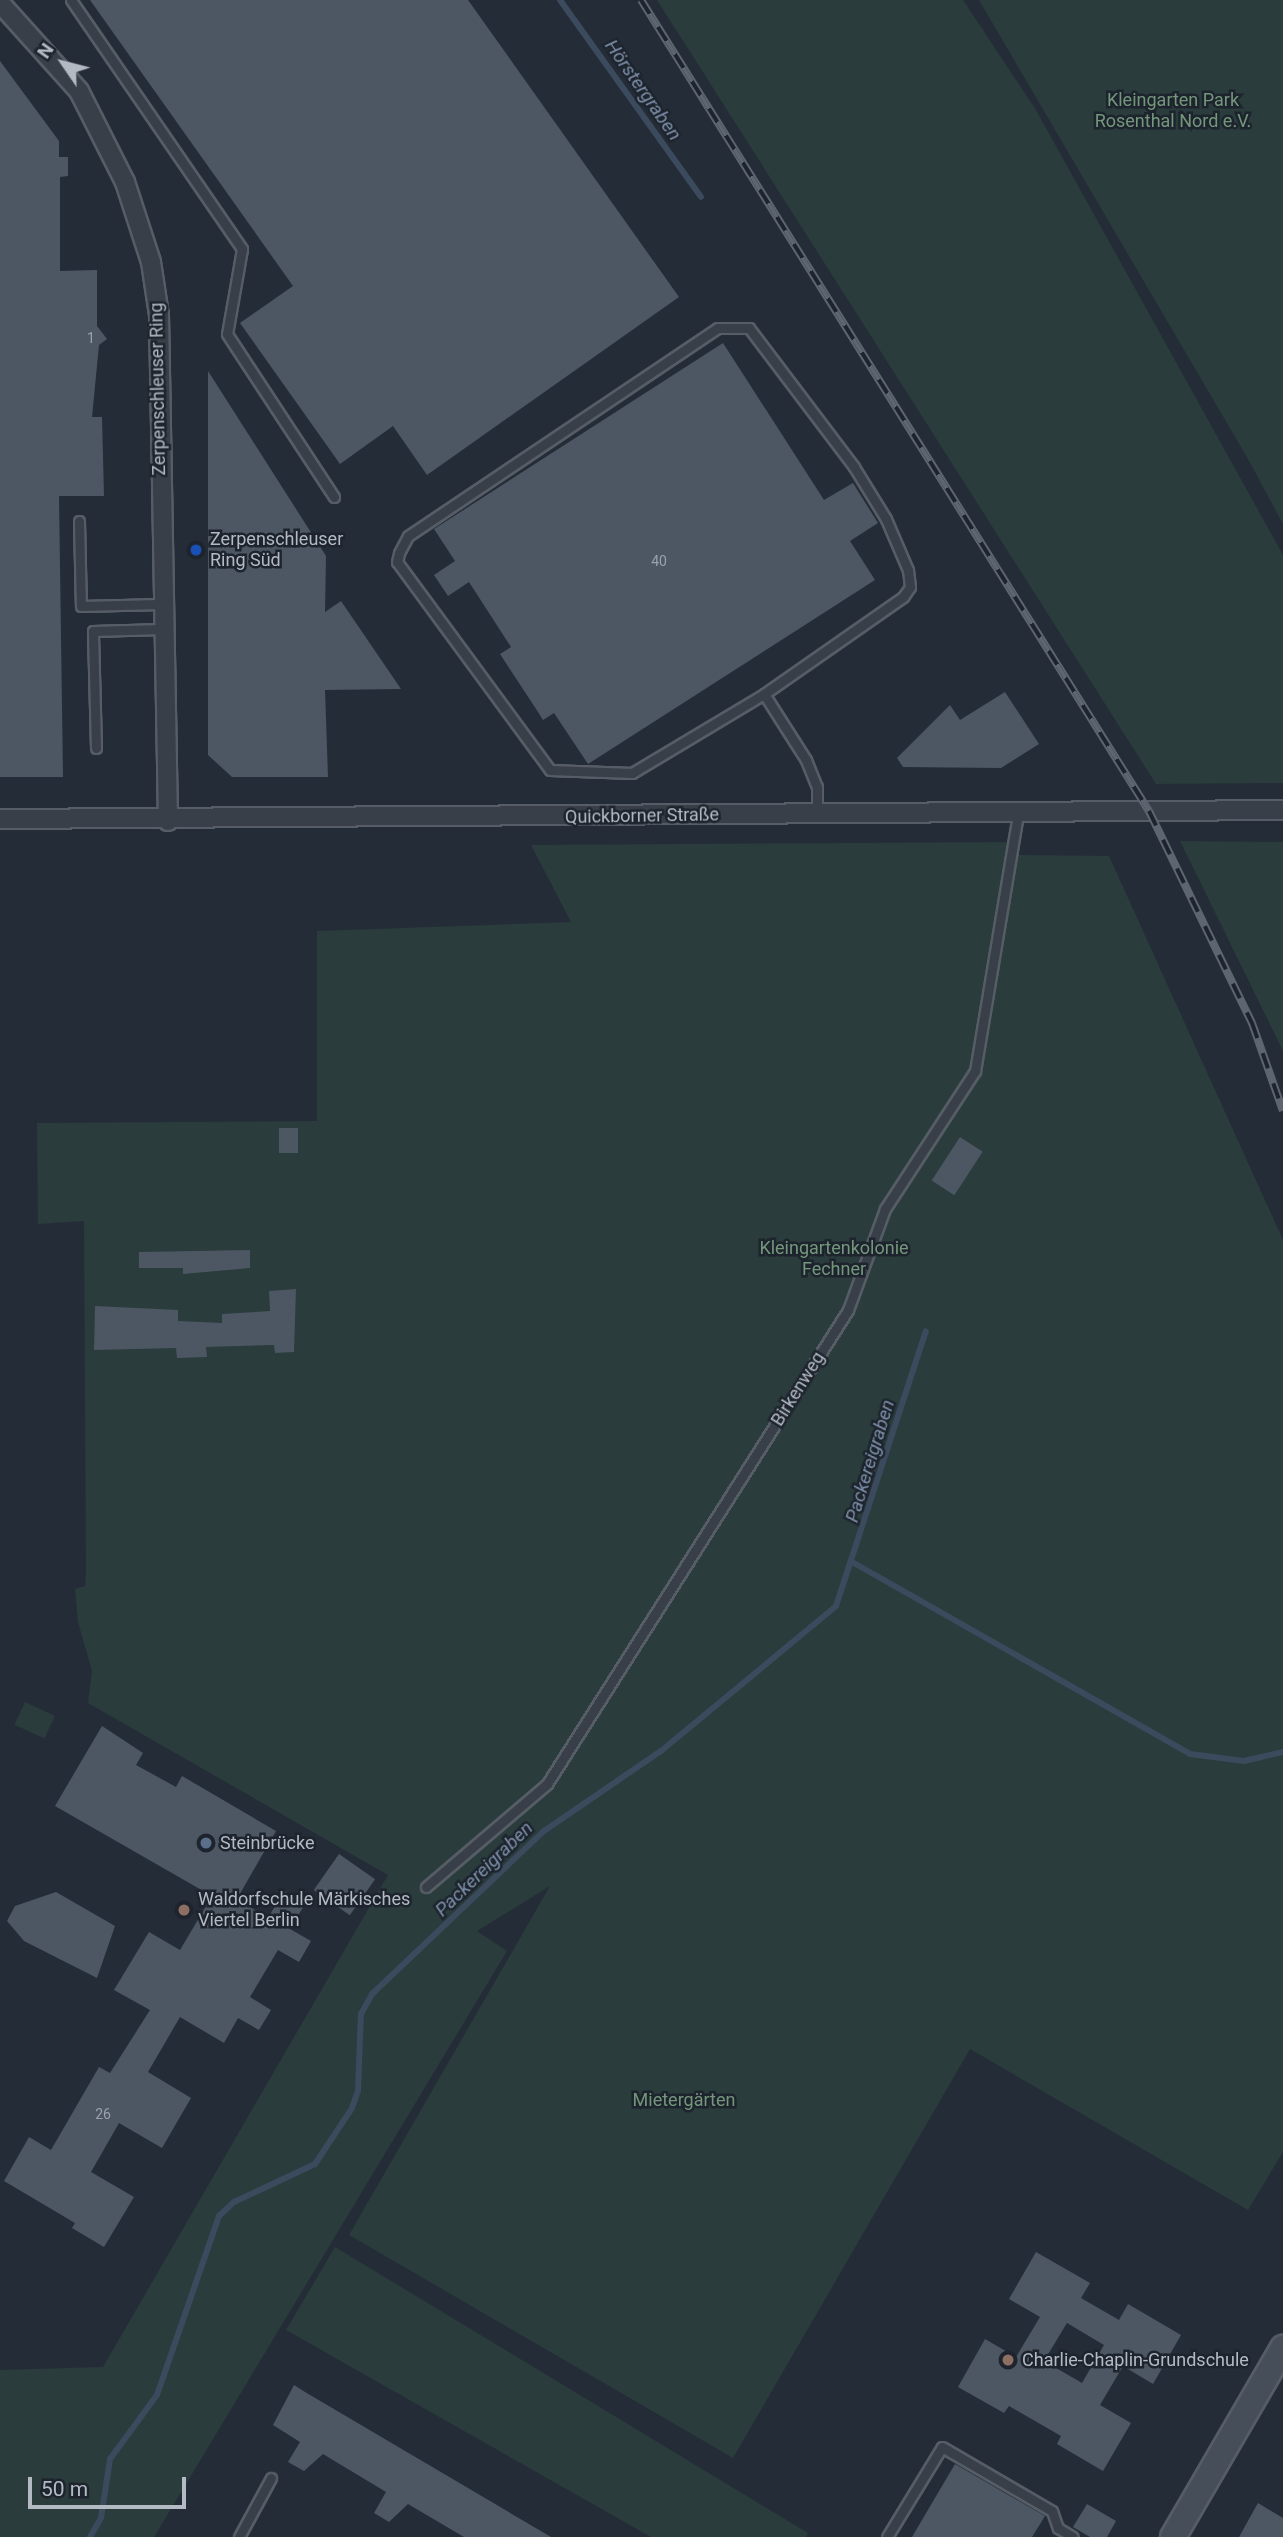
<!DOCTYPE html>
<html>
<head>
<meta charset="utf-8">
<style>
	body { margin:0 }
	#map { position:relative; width:1283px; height:2537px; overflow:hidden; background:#242d37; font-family:Roboto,sans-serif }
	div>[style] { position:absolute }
	.green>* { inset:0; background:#2a3c3c; transform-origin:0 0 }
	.stream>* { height:6px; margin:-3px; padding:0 3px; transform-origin:3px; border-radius:3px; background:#3c4a5e }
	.building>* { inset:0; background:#4d5763; transform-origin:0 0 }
	.roads { filter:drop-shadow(2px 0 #565d66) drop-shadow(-2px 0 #565d66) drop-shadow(0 2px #565d66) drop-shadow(0 -2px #565d66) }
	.service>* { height:9px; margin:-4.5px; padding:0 4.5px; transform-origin:4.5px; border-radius:4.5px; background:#383f48 }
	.minor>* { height:18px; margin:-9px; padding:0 9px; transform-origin:9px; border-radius:9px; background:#383f48 }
	.secondary>* { height:24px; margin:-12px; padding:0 12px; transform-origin:12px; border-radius:12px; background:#464e5a }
	.rail>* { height:8px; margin-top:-4px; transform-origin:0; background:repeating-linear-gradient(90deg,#1d242d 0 16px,#5c6570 0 32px); box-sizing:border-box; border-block:2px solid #5c6570 }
	.dots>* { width:19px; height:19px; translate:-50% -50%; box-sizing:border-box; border:4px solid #1d242d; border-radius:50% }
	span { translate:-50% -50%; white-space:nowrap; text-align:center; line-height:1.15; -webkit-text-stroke:5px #1d242d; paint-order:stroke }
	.number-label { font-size:14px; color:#9aa1ac }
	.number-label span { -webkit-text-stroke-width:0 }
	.park-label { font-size:18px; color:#74977c }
	.street-label { font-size:18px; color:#b3bac4 }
	.poi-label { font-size:18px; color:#b3bac4 }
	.left { translate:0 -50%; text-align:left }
	.water-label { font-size:19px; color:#7e90a9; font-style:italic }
	.north { position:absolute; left:28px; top:28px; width:70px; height:70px; -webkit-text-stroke:5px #1d242d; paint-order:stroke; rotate:305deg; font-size:19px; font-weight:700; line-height:28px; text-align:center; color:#b3bac4 }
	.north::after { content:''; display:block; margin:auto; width:24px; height:32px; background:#b3bac4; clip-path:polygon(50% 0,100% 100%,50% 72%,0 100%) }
	.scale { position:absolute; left:28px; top:2477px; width:158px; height:32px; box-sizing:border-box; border:4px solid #b3bac4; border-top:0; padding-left:9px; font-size:21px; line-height:24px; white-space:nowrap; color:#b3bac4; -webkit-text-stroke:5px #1d242d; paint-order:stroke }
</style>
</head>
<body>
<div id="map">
	<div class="green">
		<i style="clip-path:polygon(657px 0,963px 0,1036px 110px,1283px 555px,1283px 783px,1156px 784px)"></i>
		<i style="clip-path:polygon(979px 0,1283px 0,1283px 524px,1248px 459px)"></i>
		<i style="clip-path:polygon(1180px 841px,1283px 842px,1283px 1051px)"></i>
		<i style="clip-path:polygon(1015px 842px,1019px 855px,1109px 856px,1283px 1240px,1283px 2152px,1248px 2210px,970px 2049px,733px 2458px,349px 2235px,550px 1886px,477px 1931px,507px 1951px,154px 2537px,0 2537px,0 2370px,103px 2367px,388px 1875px,88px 1703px,92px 1671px,78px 1622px,75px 1589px,85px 1586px,86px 1573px,84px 1221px,38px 1224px,37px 1123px,317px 1121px,317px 931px,571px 922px,531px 845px)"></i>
		<i style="left:25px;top:1702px;width:33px;height:25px;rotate:25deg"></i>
		<i style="clip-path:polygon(335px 2247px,808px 2533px,806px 2537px,651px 2537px,286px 2330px)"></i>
	</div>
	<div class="stream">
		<i style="left:560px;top:0;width:242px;rotate:54.4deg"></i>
		<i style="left:854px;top:1563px;width:386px;rotate:29.6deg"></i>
		<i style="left:1190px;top:1754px;width:54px;rotate:7.4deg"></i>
		<i style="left:1244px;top:1761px;width:40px;rotate:-13deg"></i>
		<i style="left:90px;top:2537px;width:22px;rotate:-60deg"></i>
		<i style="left:101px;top:2518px;width:60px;rotate:-81.3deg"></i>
		<i style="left:110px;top:2459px;width:79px;rotate:-53.7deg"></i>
		<i style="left:157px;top:2395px;width:189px;rotate:-70.9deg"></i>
		<i style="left:219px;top:2216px;width:21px;rotate:-43deg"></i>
		<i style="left:234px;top:2202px;width:89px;rotate:-25.1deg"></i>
		<i style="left:315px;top:2164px;width:67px;rotate:-56.5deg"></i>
		<i style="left:352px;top:2108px;width:18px;rotate:-71deg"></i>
		<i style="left:358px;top:2091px;width:77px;rotate:-87.8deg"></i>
		<i style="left:361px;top:2014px;width:23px;rotate:-61deg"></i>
		<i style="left:372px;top:1994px;width:237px;rotate:-43.5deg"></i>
		<i style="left:544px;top:1831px;width:142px;rotate:-34.4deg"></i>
		<i style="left:661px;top:1751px;width:227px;rotate:-39.6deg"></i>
		<i style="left:836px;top:1606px;width:289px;rotate:-71.9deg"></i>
	</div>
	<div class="building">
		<i style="clip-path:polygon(90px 0,468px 0,679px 297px,427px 475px,393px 426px,340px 464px,240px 323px,293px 286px)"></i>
		<i style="clip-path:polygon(0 61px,59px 141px,59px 157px,68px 157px,68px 176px,60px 177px,60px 271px,97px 270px,97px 326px,107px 339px,99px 345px,92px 417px,102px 417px,104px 496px,59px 496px,63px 777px,0 777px)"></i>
		<i style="clip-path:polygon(723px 343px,824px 500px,853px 483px,878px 523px,850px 541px,875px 580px,588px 764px,554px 713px,543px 720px,538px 712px,500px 654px,511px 647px,469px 582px,448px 596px,434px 575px,455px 561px,434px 529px)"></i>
		<i style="clip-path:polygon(208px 371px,326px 556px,325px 612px,341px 601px,401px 689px,325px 690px,328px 777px,232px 777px,208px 755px)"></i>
		<i style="clip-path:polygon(1005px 692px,1039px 744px,1001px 768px,903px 767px,897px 758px,950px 705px,960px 720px)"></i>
		<i style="left:279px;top:1128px;width:19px;height:25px"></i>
		<i style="left:960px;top:1137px;width:27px;height:52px;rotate:33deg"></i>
		<i style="clip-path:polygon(250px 1250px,250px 1268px,183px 1274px,183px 1268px,139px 1268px,139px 1252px)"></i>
		<i style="clip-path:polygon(296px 1289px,294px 1352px,275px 1353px,274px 1345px,206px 1347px,207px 1357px,177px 1358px,176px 1348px,94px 1350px,95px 1306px,178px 1310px,178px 1321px,222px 1323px,222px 1314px,270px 1311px,269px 1291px)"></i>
		<i style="clip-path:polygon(102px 1726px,143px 1753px,136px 1765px,176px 1787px,182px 1776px,276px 1831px,237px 1899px,268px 1918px,284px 1891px,305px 1904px,290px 1929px,311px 1941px,299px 1962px,278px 1950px,250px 1997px,271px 2010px,259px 2030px,238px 2018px,224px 2043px,180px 2017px,148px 2072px,191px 2098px,162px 2148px,119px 2123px,91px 2172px,134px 2197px,104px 2247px,72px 2228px,75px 2223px,4px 2181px,29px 2137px,51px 2150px,99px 2067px,110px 2073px,150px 2010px,114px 1990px,149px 1932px,180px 1950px,212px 1896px,55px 1806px)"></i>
		<i style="left:339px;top:1854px;width:44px;height:44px;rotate:35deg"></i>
		<i style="clip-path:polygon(56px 1892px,115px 1926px,97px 1978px,24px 1941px,7px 1921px,15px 1906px)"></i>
		<i style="clip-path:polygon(evenodd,1036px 2252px,1090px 2283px,1081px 2298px,1119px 2320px,1128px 2304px,1181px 2335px,1153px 2384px,1123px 2366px,1100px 2405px,1131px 2423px,1103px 2471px,1057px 2444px,1061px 2436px,1009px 2406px,1004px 2413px,958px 2387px,985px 2339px,1016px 2357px,1040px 2317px,1009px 2299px,1036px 2252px,1067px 2323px,1104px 2345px,1082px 2383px,1044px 2361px,1067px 2323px)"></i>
		<i style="clip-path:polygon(294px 2385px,305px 2392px,551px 2537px,464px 2537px,408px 2504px,389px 2522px,374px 2513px,386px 2492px,323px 2454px,304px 2471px,288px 2462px,300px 2442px,273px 2425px)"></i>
		<i style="clip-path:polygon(955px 2464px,1045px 2516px,1032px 2537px,912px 2537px)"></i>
		<i style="clip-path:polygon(1258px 2503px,1283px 2518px,1283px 2537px,1239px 2537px)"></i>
		<i style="clip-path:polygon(1087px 2504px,1116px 2521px,1107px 2537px,1090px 2537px,1073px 2527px)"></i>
	</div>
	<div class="roads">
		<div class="service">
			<i style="left:71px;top:0;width:302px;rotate:55.5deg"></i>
			<i style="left:242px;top:249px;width:86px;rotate:100deg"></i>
			<i style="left:227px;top:334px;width:195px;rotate:56.7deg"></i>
			<i style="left:79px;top:521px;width:85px;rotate:88.7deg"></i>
			<i style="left:81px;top:606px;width:80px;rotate:-1.4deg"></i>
			<i style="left:764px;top:694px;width:154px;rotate:149.1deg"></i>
			<i style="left:632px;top:773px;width:82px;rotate:-177.9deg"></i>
			<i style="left:550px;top:770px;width:258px;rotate:-126.3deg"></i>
			<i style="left:397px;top:562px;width:9px;rotate:-77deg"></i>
			<i style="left:399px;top:553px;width:19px;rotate:-62deg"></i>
			<i style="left:408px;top:536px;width:373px;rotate:-33.9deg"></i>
			<i style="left:718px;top:328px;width:31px"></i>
			<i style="left:749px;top:328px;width:174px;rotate:52.9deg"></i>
			<i style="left:854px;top:467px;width:61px;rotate:58.4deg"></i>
			<i style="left:886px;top:519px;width:56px;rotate:66.7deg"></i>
			<i style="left:908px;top:570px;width:17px;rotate:83deg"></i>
			<i style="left:910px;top:587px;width:12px;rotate:125deg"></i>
			<i style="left:903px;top:597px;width:169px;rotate:145.1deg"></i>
			<i style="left:764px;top:694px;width:78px;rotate:57.5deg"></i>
			<i style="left:806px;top:760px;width:29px;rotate:68deg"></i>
			<i style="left:817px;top:787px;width:26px;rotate:90deg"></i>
			<i style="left:96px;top:748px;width:117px;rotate:-91.5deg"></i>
			<i style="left:93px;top:631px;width:69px;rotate:-1.7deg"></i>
			<i style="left:426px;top:1887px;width:159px;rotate:-40.4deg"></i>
			<i style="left:547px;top:1784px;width:561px;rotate:-57.58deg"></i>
			<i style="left:848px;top:1310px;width:108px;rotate:-69.9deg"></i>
			<i style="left:885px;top:1209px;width:165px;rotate:-56.9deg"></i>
			<i style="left:975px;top:1071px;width:262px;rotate:-80.5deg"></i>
			<i style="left:239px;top:2537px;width:67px;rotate:-61.5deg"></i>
			<i style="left:887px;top:2537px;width:105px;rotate:-58.6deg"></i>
			<i style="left:942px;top:2447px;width:127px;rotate:30.2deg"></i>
			<i style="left:1052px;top:2511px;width:18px;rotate:71deg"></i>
			<i style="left:1058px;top:2528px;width:17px;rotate:31deg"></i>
		</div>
		<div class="minor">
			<i style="left:0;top:3px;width:118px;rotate:48.1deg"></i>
			<i style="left:79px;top:91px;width:102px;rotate:63.2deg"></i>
			<i style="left:125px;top:182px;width:84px;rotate:72deg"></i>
			<i style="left:151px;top:262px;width:54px;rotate:81.4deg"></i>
			<i style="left:159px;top:315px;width:506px;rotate:88.98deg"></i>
			<i style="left:0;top:819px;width:1283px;rotate:-0.4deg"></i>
		</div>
		<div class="secondary">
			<i style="left:1173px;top:2537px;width:219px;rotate:-59.8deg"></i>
		</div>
	</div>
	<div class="rail">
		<i style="left:641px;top:0;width:957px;rotate:57.94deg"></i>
		<i style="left:1149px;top:811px;width:236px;rotate:64.1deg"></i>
		<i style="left:1252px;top:1023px;width:93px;rotate:70.6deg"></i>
	</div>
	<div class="dots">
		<i style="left:196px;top:550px;background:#1a4fb4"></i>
		<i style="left:206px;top:1843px;background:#5c6f8a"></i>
		<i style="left:184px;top:1910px;background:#8d6e63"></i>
		<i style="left:1008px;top:2360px;background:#8d6e63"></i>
	</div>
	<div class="number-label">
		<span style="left:91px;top:338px">1</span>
		<span style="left:659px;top:561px">40</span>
		<span style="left:103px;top:2114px">26</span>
	</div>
	<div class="park-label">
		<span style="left:1173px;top:111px">Kleingarten Park<br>Rosenthal Nord e.V.</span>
		<span style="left:834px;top:1259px">Kleingartenkolonie<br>Fechner</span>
		<span style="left:684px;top:2100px">Mietergärten</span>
	</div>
	<div class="street-label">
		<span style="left:158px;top:389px;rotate:-91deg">Zerpenschleuser Ring</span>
		<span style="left:642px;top:816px;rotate:-1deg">Quickborner Straße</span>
		<span style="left:798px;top:1389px;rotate:-58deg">Birkenweg</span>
	</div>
	<div class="poi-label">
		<span class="left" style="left:210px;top:550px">Zerpenschleuser<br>Ring Süd</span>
		<span class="left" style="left:220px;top:1843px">Steinbrücke</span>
		<span class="left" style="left:198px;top:1910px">Waldorfschule Märkisches<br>Viertel Berlin</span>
		<span class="left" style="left:1022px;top:2360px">Charlie-Chaplin-Grundschule</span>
	</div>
	<div class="water-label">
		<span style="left:643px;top:90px;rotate:55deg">Hörstergraben</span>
		<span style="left:870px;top:1461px;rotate:-73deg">Packereigraben</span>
		<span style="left:484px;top:1869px;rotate:-44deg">Packereigraben</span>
	</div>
	<div class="north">N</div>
	<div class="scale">50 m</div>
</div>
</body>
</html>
